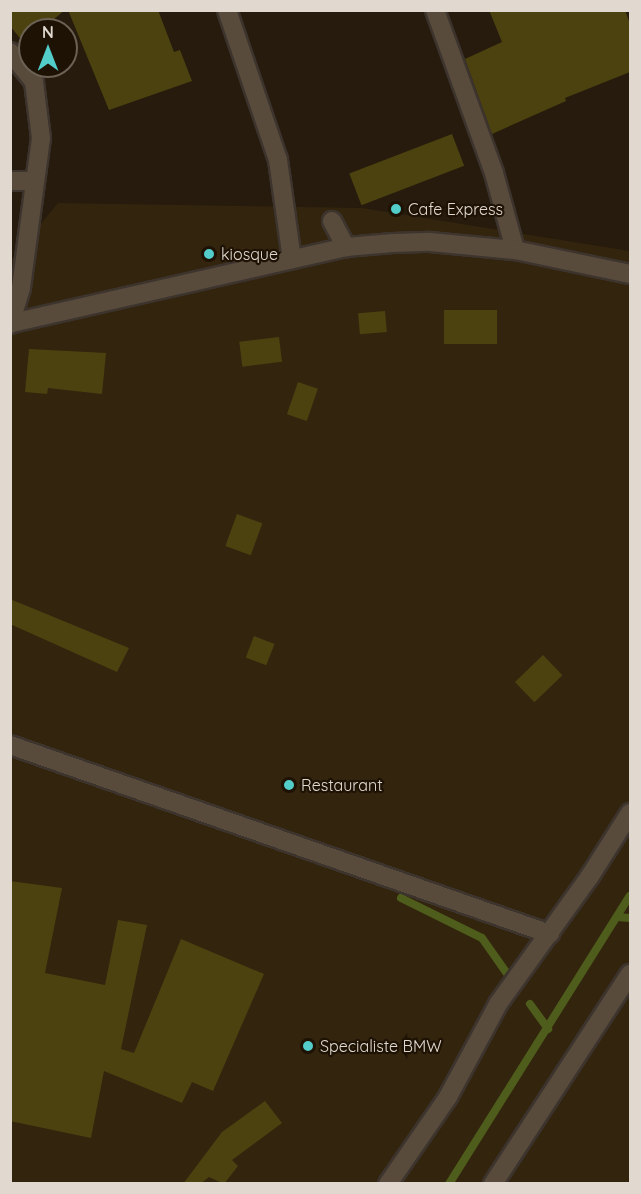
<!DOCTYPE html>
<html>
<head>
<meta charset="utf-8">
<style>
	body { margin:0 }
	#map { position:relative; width:641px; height:1194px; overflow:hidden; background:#261b0c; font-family:Quicksand,sans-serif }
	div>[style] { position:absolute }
	.built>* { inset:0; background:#33240e }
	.stream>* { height:8px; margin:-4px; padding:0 4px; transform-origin:4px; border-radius:4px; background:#4e5d1b }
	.building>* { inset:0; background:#4c420f; transform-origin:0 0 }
	.roads { filter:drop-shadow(2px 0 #3d342e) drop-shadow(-2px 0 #3d342e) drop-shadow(0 2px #3d342e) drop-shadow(0 -2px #3d342e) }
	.minor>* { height:18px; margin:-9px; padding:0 9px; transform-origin:9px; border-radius:9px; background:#584b3b }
	.dots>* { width:16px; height:16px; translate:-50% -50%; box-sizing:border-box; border:3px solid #1d1204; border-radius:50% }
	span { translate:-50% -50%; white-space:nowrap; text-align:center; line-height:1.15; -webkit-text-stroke:4.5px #1d1204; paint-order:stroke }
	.poi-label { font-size:16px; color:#e1d9cf }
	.left { translate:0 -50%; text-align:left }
	.frame { position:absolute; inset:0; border:12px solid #e1d9cf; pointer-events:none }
	.north { position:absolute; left:18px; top:18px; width:60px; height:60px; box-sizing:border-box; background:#1d1204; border:2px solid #6b6255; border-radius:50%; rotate:0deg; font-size:16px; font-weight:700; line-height:24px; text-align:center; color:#e1d9cf }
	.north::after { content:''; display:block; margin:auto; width:21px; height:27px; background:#53cdca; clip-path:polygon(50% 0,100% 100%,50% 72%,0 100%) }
</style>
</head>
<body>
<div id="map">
	<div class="built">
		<i style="clip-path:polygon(58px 203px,362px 208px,630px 251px,630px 1183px,11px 1184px,11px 260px)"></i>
	</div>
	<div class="stream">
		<i style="left:401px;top:898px;width:90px;rotate:26.3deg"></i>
		<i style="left:482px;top:938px;width:42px;rotate:54.8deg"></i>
		<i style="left:617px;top:917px;width:13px;rotate:4deg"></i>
		<i style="left:530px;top:1004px;width:31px;rotate:54deg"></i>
		<i style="left:449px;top:1184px;width:340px;rotate:-57.9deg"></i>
	</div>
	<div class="building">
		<i style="clip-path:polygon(10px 10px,65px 10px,41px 30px,30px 30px,30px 39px,24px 43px,10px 26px)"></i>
		<i style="clip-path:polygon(68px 10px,158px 10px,174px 52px,180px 50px,192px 81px,109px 110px)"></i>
		<i style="clip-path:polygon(489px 10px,625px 10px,630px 24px,630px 72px,565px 98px,566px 101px,492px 134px,465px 59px,502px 42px)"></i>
		<i style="left:452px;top:134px;width:34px;height:110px;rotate:69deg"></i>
		<i style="left:444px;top:310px;width:53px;height:34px"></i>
		<i style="left:385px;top:311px;width:21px;height:27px;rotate:85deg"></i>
		<i style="left:279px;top:337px;width:25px;height:40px;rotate:83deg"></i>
		<i style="clip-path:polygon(29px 349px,106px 353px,102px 394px,48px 388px,47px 394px,25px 392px)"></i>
		<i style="left:298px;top:382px;width:21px;height:34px;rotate:19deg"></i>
		<i style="left:237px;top:514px;width:27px;height:34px;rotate:20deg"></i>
		<i style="clip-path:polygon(10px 599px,129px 648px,117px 672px,10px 624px)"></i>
		<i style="left:254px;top:636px;width:22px;height:23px;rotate:21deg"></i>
		<i style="left:543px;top:655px;width:28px;height:39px;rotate:46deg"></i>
		<i style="clip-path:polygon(10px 881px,62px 888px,45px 973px,105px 985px,118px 920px,147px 925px,121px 1049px,134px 1053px,181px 939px,264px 974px,213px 1091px,192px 1082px,182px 1103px,104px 1071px,91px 1138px,10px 1121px)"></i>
		<i style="clip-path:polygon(265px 1101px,282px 1123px,232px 1160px,238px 1166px,224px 1184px,209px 1177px,200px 1184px,183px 1184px,222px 1132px)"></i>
	</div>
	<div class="roads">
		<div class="minor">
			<i style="left:227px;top:10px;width:158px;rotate:71.2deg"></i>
			<i style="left:278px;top:160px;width:100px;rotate:82deg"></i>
			<i style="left:435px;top:10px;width:173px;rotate:70.1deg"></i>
			<i style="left:494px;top:173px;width:80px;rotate:74.7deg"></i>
			<i style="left:10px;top:52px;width:38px;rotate:51deg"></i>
			<i style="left:34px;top:82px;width:56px;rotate:82.9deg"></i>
			<i style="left:41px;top:138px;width:151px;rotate:97.6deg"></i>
			<i style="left:21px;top:288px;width:38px;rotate:107deg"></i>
			<i style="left:10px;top:181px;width:24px"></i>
			<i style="left:332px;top:221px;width:30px;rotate:62deg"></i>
			<i style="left:12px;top:323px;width:343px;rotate:-12.8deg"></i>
			<i style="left:346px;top:247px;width:47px;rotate:-4.9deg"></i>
			<i style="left:393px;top:243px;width:37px;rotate:-2deg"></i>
			<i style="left:430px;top:242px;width:85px;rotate:5.4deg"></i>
			<i style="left:515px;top:250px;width:117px;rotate:11.8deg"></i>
			<i style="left:10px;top:745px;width:572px;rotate:19.29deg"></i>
			<i style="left:388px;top:1184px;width:106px;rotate:-55.4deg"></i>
			<i style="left:448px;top:1097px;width:106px;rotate:-61.7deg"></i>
			<i style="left:498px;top:1004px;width:158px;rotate:-54.3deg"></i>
			<i style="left:590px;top:876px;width:75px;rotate:-57.6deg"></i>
			<i style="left:493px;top:1184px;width:251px;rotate:-56.9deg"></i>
		</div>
	</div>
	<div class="dots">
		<i style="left:396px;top:209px;background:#53cdca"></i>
		<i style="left:209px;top:254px;background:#53cdca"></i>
		<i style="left:289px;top:785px;background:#53cdca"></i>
		<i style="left:308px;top:1046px;background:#53cdca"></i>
	</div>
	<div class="poi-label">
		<span class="left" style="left:408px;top:209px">Cafe Express</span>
		<span class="left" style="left:221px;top:254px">kiosque</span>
		<span class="left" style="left:301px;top:785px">Restaurant</span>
		<span class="left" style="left:320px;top:1046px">Specialiste BMW</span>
	</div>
	<div class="frame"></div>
	<div class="north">N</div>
</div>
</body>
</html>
